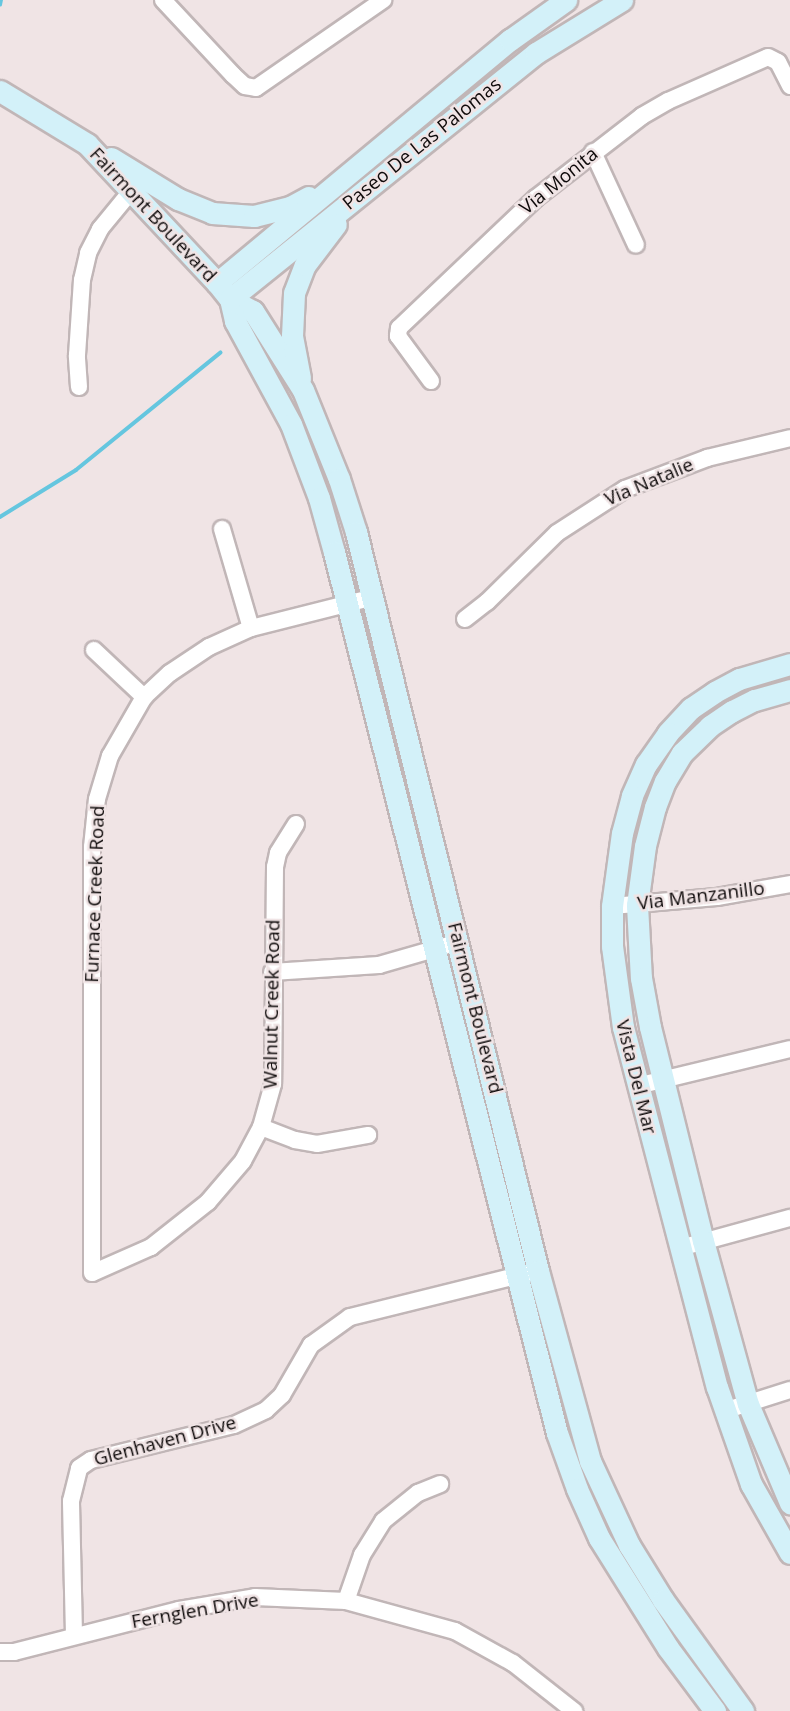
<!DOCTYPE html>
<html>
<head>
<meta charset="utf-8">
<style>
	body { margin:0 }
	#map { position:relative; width:790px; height:1711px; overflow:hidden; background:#f0e4e5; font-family:"Open Sans",sans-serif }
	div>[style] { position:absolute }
	.stream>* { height:3.5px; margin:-1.75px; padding:0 1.75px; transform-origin:1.75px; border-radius:1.75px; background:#65c6df }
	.roads { filter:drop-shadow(2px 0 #c1b6b7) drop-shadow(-2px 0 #c1b6b7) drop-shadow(0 2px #c1b6b7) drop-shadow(0 -2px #c1b6b7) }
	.street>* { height:16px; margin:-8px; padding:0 8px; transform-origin:8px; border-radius:8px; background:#fff }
	.secondary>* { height:21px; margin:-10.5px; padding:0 10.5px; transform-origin:10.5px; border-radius:10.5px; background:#d3f1f9 }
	span { translate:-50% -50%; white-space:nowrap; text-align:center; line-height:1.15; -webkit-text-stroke:5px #f0e4e5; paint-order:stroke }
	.street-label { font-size:19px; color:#0e0a0a }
</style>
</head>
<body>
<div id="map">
	<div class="stream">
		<i style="left:0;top:5px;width:5px;rotate:-79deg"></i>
		<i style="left:0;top:517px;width:89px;rotate:-31.7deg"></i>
		<i style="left:76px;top:470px;width:186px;rotate:-39.1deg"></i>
	</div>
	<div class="roads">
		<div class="street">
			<i style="left:163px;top:0;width:103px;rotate:47deg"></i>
			<i style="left:233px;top:75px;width:16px;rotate:43deg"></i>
			<i style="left:245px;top:86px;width:11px;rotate:10deg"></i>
			<i style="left:256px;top:88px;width:155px;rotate:-34.7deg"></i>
			<i style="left:593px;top:152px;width:102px;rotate:65.2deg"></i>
			<i style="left:431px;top:381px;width:56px;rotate:-126.3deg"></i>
			<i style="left:398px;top:336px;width:8px;rotate:-83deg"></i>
			<i style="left:399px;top:328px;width:189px;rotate:-43.5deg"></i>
			<i style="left:536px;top:198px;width:134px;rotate:-37.7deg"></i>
			<i style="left:642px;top:116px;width:30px;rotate:-30deg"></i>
			<i style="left:668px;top:101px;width:109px;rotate:-23.7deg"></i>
			<i style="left:768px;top:57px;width:11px;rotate:27deg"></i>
			<i style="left:778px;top:62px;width:27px;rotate:63deg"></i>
			<i style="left:79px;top:387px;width:32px;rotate:-94deg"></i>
			<i style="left:77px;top:355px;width:75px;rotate:-86.2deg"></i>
			<i style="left:82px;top:280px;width:28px;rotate:-77deg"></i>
			<i style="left:88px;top:253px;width:27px;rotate:-63deg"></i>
			<i style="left:100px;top:229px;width:50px;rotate:-50.6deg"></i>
			<i style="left:222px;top:529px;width:103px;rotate:73.7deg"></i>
			<i style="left:465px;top:619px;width:28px;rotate:-38deg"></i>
			<i style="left:487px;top:602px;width:98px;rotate:-44.6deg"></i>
			<i style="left:557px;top:533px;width:81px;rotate:-32.9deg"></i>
			<i style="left:625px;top:489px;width:88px;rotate:-20.7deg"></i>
			<i style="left:707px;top:458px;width:85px;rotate:-13.5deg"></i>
			<i style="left:94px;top:650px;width:69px;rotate:43.2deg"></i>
			<i style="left:296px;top:824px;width:34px;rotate:122deg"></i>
			<i style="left:278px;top:853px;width:14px;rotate:102deg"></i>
			<i style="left:275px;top:867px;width:217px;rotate:90.5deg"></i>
			<i style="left:273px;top:1084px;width:45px;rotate:105.6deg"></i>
			<i style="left:261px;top:1127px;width:38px;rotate:118deg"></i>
			<i style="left:243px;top:1161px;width:54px;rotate:130.5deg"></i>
			<i style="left:208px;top:1202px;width:73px;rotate:141.7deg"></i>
			<i style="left:151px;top:1247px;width:64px;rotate:156.2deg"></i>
			<i style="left:92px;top:1273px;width:426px;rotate:-90deg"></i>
			<i style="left:92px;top:847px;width:48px;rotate:-84.1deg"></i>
			<i style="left:97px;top:799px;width:45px;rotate:-73.2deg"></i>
			<i style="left:110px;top:756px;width:68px;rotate:-60deg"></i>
			<i style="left:144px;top:697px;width:35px;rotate:-43deg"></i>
			<i style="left:170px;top:673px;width:47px;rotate:-33.7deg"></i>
			<i style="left:209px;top:647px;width:46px;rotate:-24.3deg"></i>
			<i style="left:251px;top:628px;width:127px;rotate:-14.1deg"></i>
			<i style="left:612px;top:906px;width:105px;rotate:-4.9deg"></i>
			<i style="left:717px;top:897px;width:74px;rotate:-10.1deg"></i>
			<i style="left:272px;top:972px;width:107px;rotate:-3.7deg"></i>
			<i style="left:379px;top:965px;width:69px;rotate:-16.1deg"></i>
			<i style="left:637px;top:1086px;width:157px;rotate:-13.6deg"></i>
			<i style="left:261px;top:1127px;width:36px;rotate:21deg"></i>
			<i style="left:295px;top:1140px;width:22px;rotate:10deg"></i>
			<i style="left:317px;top:1144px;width:52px;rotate:-10deg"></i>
			<i style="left:680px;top:1248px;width:114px;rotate:-15.3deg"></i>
			<i style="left:724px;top:1411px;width:69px;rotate:-17.7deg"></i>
			<i style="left:346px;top:1601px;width:49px;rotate:-70.8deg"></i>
			<i style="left:362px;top:1555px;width:40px;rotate:-58deg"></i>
			<i style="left:383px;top:1521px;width:45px;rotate:-38.7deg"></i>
			<i style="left:418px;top:1493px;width:24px;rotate:-22deg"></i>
			<i style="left:74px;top:1635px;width:134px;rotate:-91.3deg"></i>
			<i style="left:71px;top:1501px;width:34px;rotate:-76deg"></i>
			<i style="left:79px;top:1468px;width:14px;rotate:-34deg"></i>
			<i style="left:91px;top:1460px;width:147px;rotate:-13.8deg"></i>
			<i style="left:234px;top:1425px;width:35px;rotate:-25deg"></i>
			<i style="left:266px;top:1410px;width:22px;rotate:-43deg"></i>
			<i style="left:282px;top:1395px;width:58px;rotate:-59.9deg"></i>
			<i style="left:311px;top:1345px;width:48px;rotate:-35.7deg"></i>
			<i style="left:350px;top:1317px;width:183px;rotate:-13.9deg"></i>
			<i style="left:0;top:1652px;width:14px"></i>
			<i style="left:14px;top:1652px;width:170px;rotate:-14.3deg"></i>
			<i style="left:179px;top:1610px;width:77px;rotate:-9.7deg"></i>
			<i style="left:255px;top:1597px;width:91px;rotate:2.5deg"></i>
			<i style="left:346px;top:1601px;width:113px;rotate:15.4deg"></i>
			<i style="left:455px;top:1631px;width:66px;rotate:28.9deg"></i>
			<i style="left:513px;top:1663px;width:78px;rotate:38.2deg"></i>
		</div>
		<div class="secondary">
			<i style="left:0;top:91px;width:102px;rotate:31.3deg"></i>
			<i style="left:87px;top:144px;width:190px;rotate:46.9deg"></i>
			<i style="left:217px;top:283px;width:21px;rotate:51deg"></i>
			<i style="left:230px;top:299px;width:23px;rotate:77deg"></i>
			<i style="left:235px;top:321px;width:117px;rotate:61.5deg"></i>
			<i style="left:291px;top:424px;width:79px;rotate:69.3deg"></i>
			<i style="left:319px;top:498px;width:56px;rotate:74.5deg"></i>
			<i style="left:334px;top:552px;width:909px;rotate:75.8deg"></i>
			<i style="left:557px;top:1433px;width:59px;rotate:70.3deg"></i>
			<i style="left:577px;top:1489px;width:54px;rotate:65.8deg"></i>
			<i style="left:599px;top:1538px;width:130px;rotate:57.9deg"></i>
			<i style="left:668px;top:1648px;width:79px;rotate:53.3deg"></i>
			<i style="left:111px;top:158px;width:79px;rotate:31.5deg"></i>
			<i style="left:178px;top:199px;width:37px;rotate:22deg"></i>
			<i style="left:212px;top:213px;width:42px;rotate:4.1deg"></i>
			<i style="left:254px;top:216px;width:37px;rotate:-14deg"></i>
			<i style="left:290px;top:207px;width:21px;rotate:-28deg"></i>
			<i style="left:217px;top:283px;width:381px;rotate:-39.7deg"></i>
			<i style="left:510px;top:40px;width:69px;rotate:-35.5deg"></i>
			<i style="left:230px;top:299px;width:26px;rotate:28deg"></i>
			<i style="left:253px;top:311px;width:93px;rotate:57.7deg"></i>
			<i style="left:303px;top:390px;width:96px;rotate:68deg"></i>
			<i style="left:339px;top:479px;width:56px;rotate:72.2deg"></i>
			<i style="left:356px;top:532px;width:761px;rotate:76.16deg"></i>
			<i style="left:538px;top:1271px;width:197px;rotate:74.7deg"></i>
			<i style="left:590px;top:1461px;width:93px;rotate:65.1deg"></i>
			<i style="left:629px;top:1545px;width:65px;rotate:58.3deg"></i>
			<i style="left:663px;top:1600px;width:137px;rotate:54.2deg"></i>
			<i style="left:230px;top:299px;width:393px;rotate:-38.8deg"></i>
			<i style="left:536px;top:53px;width:101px;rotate:-31.6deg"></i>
			<i style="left:300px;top:378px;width:43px;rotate:-100.8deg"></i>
			<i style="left:292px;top:336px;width:43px;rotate:-87.3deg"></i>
			<i style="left:294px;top:293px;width:30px;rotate:-69deg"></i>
			<i style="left:305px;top:265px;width:51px;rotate:-52.9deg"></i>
			<i style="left:790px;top:664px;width:53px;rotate:163.6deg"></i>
			<i style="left:739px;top:679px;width:27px;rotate:152deg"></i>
			<i style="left:715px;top:692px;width:29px;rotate:146deg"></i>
			<i style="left:691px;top:708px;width:34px;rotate:133deg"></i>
			<i style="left:668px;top:733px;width:38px;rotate:125deg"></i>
			<i style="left:646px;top:764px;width:35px;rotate:114deg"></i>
			<i style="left:632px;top:796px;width:38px;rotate:105deg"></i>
			<i style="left:622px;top:833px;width:74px;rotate:97.8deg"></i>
			<i style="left:612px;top:906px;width:40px;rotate:90deg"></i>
			<i style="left:612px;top:946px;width:82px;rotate:82.3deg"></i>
			<i style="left:623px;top:1027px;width:372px;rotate:75.4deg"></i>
			<i style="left:717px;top:1387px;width:103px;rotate:70.7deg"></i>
			<i style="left:751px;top:1484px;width:79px;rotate:60.5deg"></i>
			<i style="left:790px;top:690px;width:37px;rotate:164deg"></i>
			<i style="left:754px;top:700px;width:25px;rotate:153deg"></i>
			<i style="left:732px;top:711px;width:27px;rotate:146deg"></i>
			<i style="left:710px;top:726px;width:39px;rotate:136deg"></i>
			<i style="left:682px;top:753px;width:33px;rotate:121deg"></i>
			<i style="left:665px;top:781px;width:28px;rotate:111deg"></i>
			<i style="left:655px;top:807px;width:40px;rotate:104.4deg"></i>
			<i style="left:645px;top:846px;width:60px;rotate:97.7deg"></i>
			<i style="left:637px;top:905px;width:73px;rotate:86.9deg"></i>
			<i style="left:641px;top:978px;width:50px;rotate:79.6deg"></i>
			<i style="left:650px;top:1027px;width:220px;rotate:76.1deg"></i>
			<i style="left:703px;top:1241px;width:169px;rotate:74.6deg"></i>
			<i style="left:748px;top:1404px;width:108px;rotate:67deg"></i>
		</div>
	</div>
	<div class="street-label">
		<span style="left:422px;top:144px;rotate:-39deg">Paseo De Las Palomas</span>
		<span style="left:559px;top:181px;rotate:-39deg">Via Monita</span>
		<span style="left:153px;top:215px;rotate:47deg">Fairmont Boulevard</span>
		<span style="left:649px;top:482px;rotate:-23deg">Via Natalie</span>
		<span style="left:95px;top:894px;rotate:-88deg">Furnace Creek Road</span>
		<span style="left:701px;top:896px;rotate:-7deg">Via Manzanillo</span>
		<span style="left:272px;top:1004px;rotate:-89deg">Walnut Creek Road</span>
		<span style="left:475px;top:1008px;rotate:76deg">Fairmont Boulevard</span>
		<span style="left:636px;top:1077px;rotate:76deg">Vista Del Mar</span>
		<span style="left:165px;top:1441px;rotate:-15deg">Glenhaven Drive</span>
		<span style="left:195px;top:1611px;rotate:-10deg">Fernglen Drive</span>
	</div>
</div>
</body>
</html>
